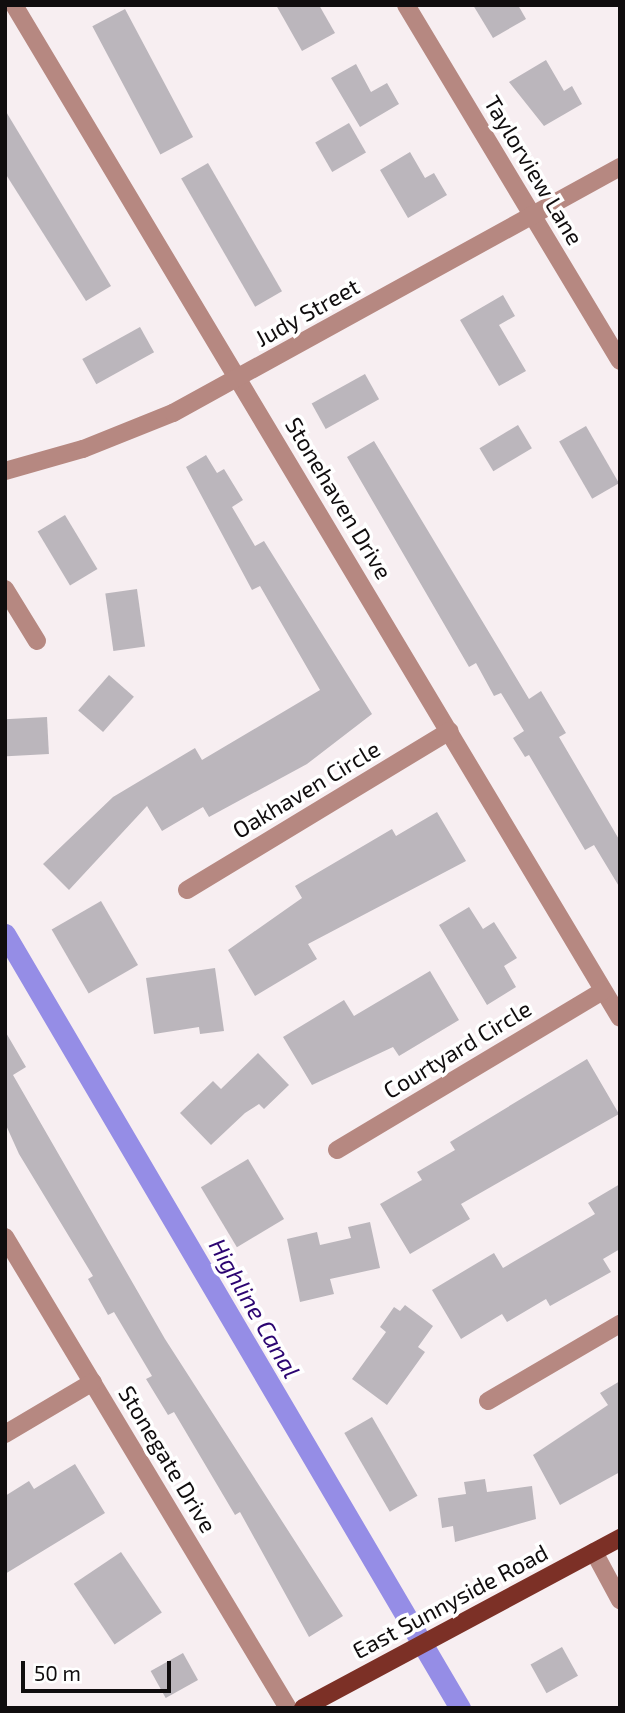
<!DOCTYPE html>
<html>
<head>
<meta charset="utf-8">
<style>
	body { margin:0 }
	#map { position:relative; width:625px; height:1713px; overflow:hidden; background:#f7eef1; font-family:"Exo 2",sans-serif }
	div>[style] { position:absolute }
	.canal>* { height:21px; margin:-10.5px; padding:0 10.5px; transform-origin:10.5px; border-radius:10.5px; background:#958de6 }
	.building>* { inset:0; background:#bbb6bc; transform-origin:0 0 }
	.minor>* { height:18px; margin:-9px; padding:0 9px; transform-origin:9px; border-radius:9px; background:#b68881 }
	.major>* { height:18px; margin:-9px; padding:0 9px; transform-origin:9px; border-radius:9px; background:#7c3026 }
	span { translate:-50% -50%; white-space:nowrap; text-align:center; line-height:1.15; -webkit-text-stroke:7px #fff; paint-order:stroke }
	.street-label { font-size:23px; color:#100d0e }
	.water-label { font-size:24px; color:#2b0471; font-style:italic }
	.frame { position:absolute; inset:0; border:7px solid #100d0e; pointer-events:none }
	.scale { position:absolute; left:21px; top:1661px; width:150px; height:32px; box-sizing:border-box; border:4px solid #100d0e; border-top:0; padding-left:9px; font-size:21px; line-height:24px; white-space:nowrap; color:#100d0e; -webkit-text-stroke:5px #fff; paint-order:stroke }
</style>
</head>
<body>
<div id="map">
	<div class="canal">
		<i style="left:5px;top:934px;width:898px;rotate:59.55deg"></i>
	</div>
	<div class="building">
		<i style="clip-path:polygon(276px 5px,319px 5px,335px 33px,302px 51px)"></i>
		<i style="clip-path:polygon(473px 5px,518px 5px,526px 19px,493px 38px)"></i>
		<i style="left:125px;top:9px;width:145px;height:37px;rotate:62deg"></i>
		<i style="clip-path:polygon(546px 60px,564px 91px,572px 86px,582px 104px,544px 126px,509px 82px)"></i>
		<i style="clip-path:polygon(356px 64px,371px 92px,387px 83px,399px 104px,360px 127px,331px 78px)"></i>
		<i style="clip-path:polygon(5px 110px,111px 286px,86px 301px,5px 173px)"></i>
		<i style="left:349px;top:123px;width:34px;height:39px;rotate:60deg"></i>
		<i style="clip-path:polygon(410px 152px,425px 178px,434px 173px,447px 195px,408px 218px,380px 170px)"></i>
		<i style="left:208px;top:163px;width:148px;height:31px;rotate:60deg"></i>
		<i style="clip-path:polygon(503px 295px,515px 316px,499px 325px,526px 371px,499px 386px,460px 320px)"></i>
		<i style="left:140px;top:327px;width:29px;height:66px;rotate:61deg"></i>
		<i style="left:365px;top:374px;width:29px;height:61px;rotate:61deg"></i>
		<i style="left:518px;top:425px;width:27px;height:45px;rotate:59deg"></i>
		<i style="left:586px;top:426px;width:66px;height:31px;rotate:60deg"></i>
		<i style="clip-path:polygon(374px 441px,529px 699px,541px 691px,566px 733px,559px 737px,620px 841px,620px 888px,594px 845px,585px 850px,529px 755px,525px 757px,513px 738px,524px 731px,501px 693px,494px 696px,476px 663px,469px 667px,347px 457px)"></i>
		<i style="clip-path:polygon(206px 455px,217px 473px,224px 469px,243px 500px,232px 507px,255px 546px,264px 541px,372px 714px,307px 764px,209px 817px,203px 807px,162px 831px,147px 806px,69px 890px,43px 864px,113px 797px,195px 748px,202px 760px,320px 690px,260px 586px,252px 590px,186px 467px)"></i>
		<i style="left:65px;top:515px;width:63px;height:32px;rotate:59deg"></i>
		<i style="left:137px;top:589px;width:58px;height:32px;rotate:82deg"></i>
		<i style="left:109px;top:675px;width:33px;height:47px;rotate:41deg"></i>
		<i style="left:47px;top:717px;width:37px;height:42px;rotate:87deg"></i>
		<i style="clip-path:polygon(437px 812px,466px 861px,308px 944px,317px 959px,255px 996px,228px 950px,302px 898px,295px 886px,392px 829px,396px 836px)"></i>
		<i style="left:101px;top:901px;width:74px;height:57px;rotate:60deg"></i>
		<i style="clip-path:polygon(469px 907px,483px 929px,494px 922px,517px 958px,504px 966px,516px 987px,487px 1005px,439px 925px)"></i>
		<i style="clip-path:polygon(215px 968px,224px 1031px,200px 1034px,199px 1027px,154px 1034px,146px 978px)"></i>
		<i style="clip-path:polygon(430px 971px,459px 1020px,399px 1056px,393px 1047px,312px 1085px,283px 1037px,344px 1000px,354px 1016px)"></i>
		<i style="clip-path:polygon(5px 1031px,26px 1067px,13px 1075px,165px 1339px,343px 1616px,309px 1637px,240px 1512px,235px 1515px,174px 1412px,168px 1415px,146px 1379px,152px 1376px,114px 1312px,108px 1315px,88px 1279px,93px 1276px,19px 1154px,5px 1123px)"></i>
		<i style="clip-path:polygon(258px 1053px,289px 1085px,264px 1109px,259px 1104px,245px 1113px,211px 1145px,180px 1113px,213px 1081px,221px 1089px)"></i>
		<i style="clip-path:polygon(587px 1059px,619px 1114px,461px 1204px,470px 1219px,410px 1254px,380px 1204px,422px 1180px,417px 1172px,455px 1150px,450px 1142px)"></i>
		<i style="left:248px;top:1159px;width:70px;height:55px;rotate:59deg"></i>
		<i style="clip-path:polygon(620px 1184px,620px 1249px,603px 1259px,611px 1272px,550px 1306px,546px 1299px,507px 1322px,502px 1314px,461px 1339px,432px 1290px,494px 1253px,503px 1268px,595px 1214px,588px 1203px)"></i>
		<i style="clip-path:polygon(370px 1222px,380px 1268px,330px 1279px,334px 1294px,300px 1302px,287px 1239px,317px 1232px,320px 1245px,351px 1238px,348px 1227px)"></i>
		<i style="clip-path:polygon(405px 1305px,433px 1326px,418px 1347px,425px 1352px,387px 1405px,352px 1379px,386px 1332px,380px 1327px,394px 1307px,400px 1311px)"></i>
		<i style="clip-path:polygon(620px 1381px,620px 1472px,560px 1505px,533px 1455px,608px 1405px,600px 1393px)"></i>
		<i style="left:372px;top:1417px;width:91px;height:32px;rotate:60deg"></i>
		<i style="clip-path:polygon(75px 1464px,105px 1513px,5px 1574px,5px 1496px,29px 1481px,34px 1489px)"></i>
		<i style="clip-path:polygon(485px 1479px,487px 1492px,532px 1486px,536px 1519px,455px 1542px,453px 1526px,442px 1528px,438px 1498px,466px 1494px,464px 1482px)"></i>
		<i style="left:121px;top:1552px;width:73px;height:57px;rotate:56deg"></i>
		<i style="left:562px;top:1647px;width:33px;height:36px;rotate:61deg"></i>
		<i style="left:183px;top:1653px;width:31px;height:37px;rotate:61deg"></i>
	</div>
	<div class="minor">
		<i style="left:14px;top:5px;width:1180px;rotate:59.11deg"></i>
		<i style="left:406px;top:5px;width:415px;rotate:59deg"></i>
		<i style="left:5px;top:471px;width:81px;rotate:-15.8deg"></i>
		<i style="left:83px;top:449px;width:97px;rotate:-21.8deg"></i>
		<i style="left:173px;top:413px;width:510px;rotate:-28.83deg"></i>
		<i style="left:5px;top:589px;width:61px;rotate:58.4deg"></i>
		<i style="left:187px;top:890px;width:307px;rotate:-31.2deg"></i>
		<i style="left:337px;top:1150px;width:310px;rotate:-30.9deg"></i>
		<i style="left:5px;top:1237px;width:549px;rotate:59deg"></i>
		<i style="left:488px;top:1401px;width:153px;rotate:-30.3deg"></i>
		<i style="left:5px;top:1434px;width:102px;rotate:-30.6deg"></i>
		<i style="left:594px;top:1552px;width:55px;rotate:61.6deg"></i>
	</div>
	<div class="major">
		<i style="left:303px;top:1708px;width:360px;rotate:-28.2deg"></i>
	</div>
	<div class="street-label">
		<span style="left:534px;top:170px;rotate:59deg">Taylorview Lane</span>
		<span style="left:307px;top:312px;rotate:-29deg">Judy Street</span>
		<span style="left:339px;top:498px;rotate:59deg">Stonehaven Drive</span>
		<span style="left:306px;top:789px;rotate:-31deg">Oakhaven Circle</span>
		<span style="left:457px;top:1049px;rotate:-31deg">Courtyard Circle</span>
		<span style="left:168px;top:1459px;rotate:59deg">Stonegate Drive</span>
		<span style="left:450px;top:1601px;rotate:-28deg">East Sunnyside Road</span>
	</div>
	<div class="water-label">
		<span style="left:255px;top:1308px;rotate:60deg">Highline Canal</span>
	</div>
	<div class="frame"></div>
	<div class="scale">50 m</div>
</div>
</body>
</html>
